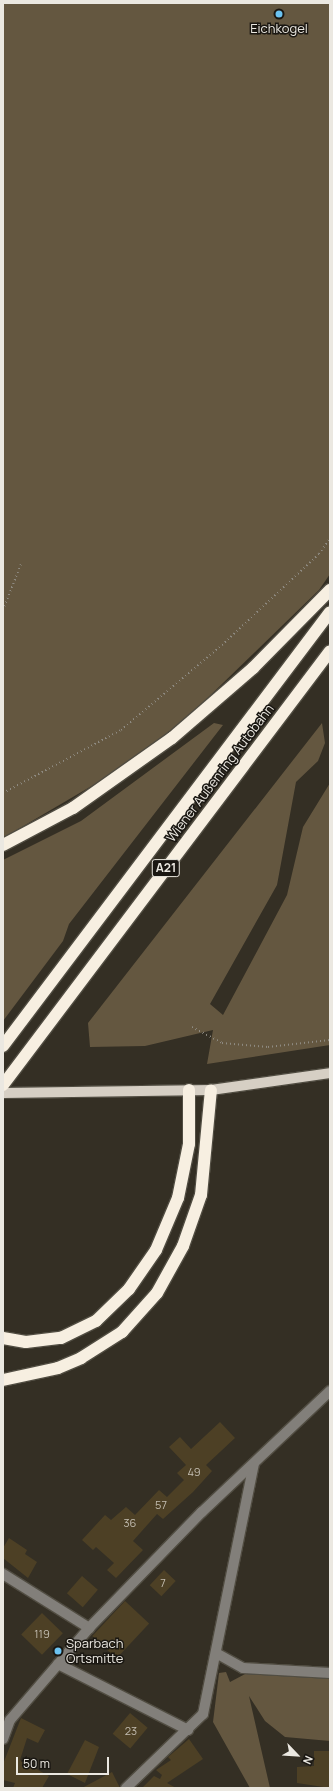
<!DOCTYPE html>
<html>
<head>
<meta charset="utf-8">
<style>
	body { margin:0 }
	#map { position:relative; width:333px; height:1791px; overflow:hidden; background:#342f24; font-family:Manrope,sans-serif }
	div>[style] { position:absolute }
	.green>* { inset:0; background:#645740 }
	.building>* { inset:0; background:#4d4025; transform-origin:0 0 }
	.path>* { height:2px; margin-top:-1px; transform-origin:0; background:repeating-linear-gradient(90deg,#8e8a81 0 1px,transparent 0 4px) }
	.roads { filter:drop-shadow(1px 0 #514d42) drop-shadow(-1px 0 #514d42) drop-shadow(0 1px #514d42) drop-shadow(0 -1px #514d42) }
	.minor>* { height:10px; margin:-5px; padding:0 5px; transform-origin:5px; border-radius:5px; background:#827f7a }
	.major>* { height:10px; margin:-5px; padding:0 5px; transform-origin:5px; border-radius:5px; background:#d6cfc4 }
	.highway>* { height:12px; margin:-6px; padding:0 6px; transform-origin:6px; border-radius:6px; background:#f7efe1 }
	.dots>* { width:11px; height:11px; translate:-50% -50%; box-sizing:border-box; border:2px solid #1a1712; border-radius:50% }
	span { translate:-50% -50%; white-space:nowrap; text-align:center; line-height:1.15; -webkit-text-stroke:3px #1a1712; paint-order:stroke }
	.number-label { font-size:11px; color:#c4beb2 }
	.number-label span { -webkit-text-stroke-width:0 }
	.shield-label span { padding:1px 3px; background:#1a1712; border:1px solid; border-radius:3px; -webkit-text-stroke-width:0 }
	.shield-label { font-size:12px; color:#ebe8e1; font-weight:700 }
	.poi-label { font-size:13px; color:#ebe8e1 }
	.left { translate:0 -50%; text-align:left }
	.street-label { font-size:13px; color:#ebe8e1 }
	.frame { position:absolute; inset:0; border:4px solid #ebe8e1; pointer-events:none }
	.north { position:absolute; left:277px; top:1735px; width:40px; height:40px; -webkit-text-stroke:3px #1a1712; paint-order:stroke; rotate:115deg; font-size:11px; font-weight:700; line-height:16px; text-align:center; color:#ebe8e1 }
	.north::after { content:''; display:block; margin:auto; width:14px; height:18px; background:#ebe8e1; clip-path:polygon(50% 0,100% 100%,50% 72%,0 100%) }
	.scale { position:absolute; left:16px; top:1757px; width:93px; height:18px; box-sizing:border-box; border:2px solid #ebe8e1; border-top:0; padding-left:5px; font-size:12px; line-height:14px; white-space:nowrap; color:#ebe8e1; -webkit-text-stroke:3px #1a1712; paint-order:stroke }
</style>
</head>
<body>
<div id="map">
	<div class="green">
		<i style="clip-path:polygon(3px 3px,330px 3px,330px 574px,319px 590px,189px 716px,124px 767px,3px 838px)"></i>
		<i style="clip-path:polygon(214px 723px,223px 725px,69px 924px,63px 941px,3px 1021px,3px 860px,81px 821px)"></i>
		<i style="clip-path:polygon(322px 723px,325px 743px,318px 761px,296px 782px,277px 885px,210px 1004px,223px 1015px,287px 895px,303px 827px,330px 783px,330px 1045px,207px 1064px,213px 1030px,145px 1046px,90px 1047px,88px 1023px)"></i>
		<i style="clip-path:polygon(226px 1672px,230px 1682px,247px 1673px,330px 1678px,330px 1741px,285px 1737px,265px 1721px,249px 1696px,270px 1788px,250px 1788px,213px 1722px,219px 1673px)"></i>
	</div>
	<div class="building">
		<i style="clip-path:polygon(220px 1422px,235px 1438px,206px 1465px,212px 1471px,193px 1492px,163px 1519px,157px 1514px,133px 1541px,143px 1550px,116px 1578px,107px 1570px,114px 1563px,96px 1547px,93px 1550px,82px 1540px,105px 1515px,111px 1520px,126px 1507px,135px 1515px,159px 1490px,167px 1497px,184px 1480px,177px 1473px,186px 1465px,169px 1447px,180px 1437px,191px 1449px)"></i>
		<i style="clip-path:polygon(9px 1538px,27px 1550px,25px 1554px,37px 1562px,28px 1578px,3px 1558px,3px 1548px)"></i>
		<i style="left:164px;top:1570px;width:16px;height:21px;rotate:43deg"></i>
		<i style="left:82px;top:1576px;width:21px;height:23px;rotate:41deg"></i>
		<i style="left:125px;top:1601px;width:33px;height:48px;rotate:43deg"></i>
		<i style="left:42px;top:1613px;width:29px;height:30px;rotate:44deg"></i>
		<i style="left:130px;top:1713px;width:23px;height:27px;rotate:40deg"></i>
		<i style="clip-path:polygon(21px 1718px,45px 1730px,38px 1743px,27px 1738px,20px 1760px,49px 1776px,42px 1788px,13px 1788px,15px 1783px,3px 1780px,3px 1764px)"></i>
		<i style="clip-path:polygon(189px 1739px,203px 1759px,167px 1783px,176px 1788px,142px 1788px,154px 1776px,160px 1779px,162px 1775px,156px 1770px,171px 1760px,168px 1757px)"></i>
		<i style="clip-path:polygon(85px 1740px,99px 1747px,85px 1783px,67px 1774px)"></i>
		<i style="clip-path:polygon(314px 1751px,330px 1751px,330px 1788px,297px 1783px,297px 1767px,314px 1766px)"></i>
		<i style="clip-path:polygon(112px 1772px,120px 1788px,82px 1788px)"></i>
	</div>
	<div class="path">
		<i style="left:3px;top:610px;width:49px;rotate:-68.6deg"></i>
		<i style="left:3px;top:793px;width:134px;rotate:-28.1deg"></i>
		<i style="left:121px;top:730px;width:132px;rotate:-40.1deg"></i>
		<i style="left:222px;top:645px;width:133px;rotate:-43.2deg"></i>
		<i style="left:319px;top:554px;width:19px;rotate:-55deg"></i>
		<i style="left:192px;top:1027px;width:34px;rotate:28deg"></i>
		<i style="left:222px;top:1043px;width:46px;rotate:5deg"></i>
		<i style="left:268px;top:1047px;width:62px;rotate:-6.4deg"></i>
	</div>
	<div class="roads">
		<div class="minor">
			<i style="left:3px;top:1574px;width:102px;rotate:32.1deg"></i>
			<i style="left:216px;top:1653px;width:31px;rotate:29deg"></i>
			<i style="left:243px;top:1668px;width:87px;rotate:3.3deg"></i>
			<i style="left:58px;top:1664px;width:146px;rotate:26.9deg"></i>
			<i style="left:3px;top:1739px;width:20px;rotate:-70deg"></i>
			<i style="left:10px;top:1720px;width:121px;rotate:-49.3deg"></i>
			<i style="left:89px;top:1628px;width:162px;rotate:-45.8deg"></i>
			<i style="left:202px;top:1512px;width:176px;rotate:-43.4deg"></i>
			<i style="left:126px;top:1788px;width:107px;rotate:-43.9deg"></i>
			<i style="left:203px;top:1714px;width:255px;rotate:-78.5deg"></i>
		</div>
		<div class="major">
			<i style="left:3px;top:1093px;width:208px;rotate:-0.8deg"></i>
			<i style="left:211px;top:1090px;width:120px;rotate:-8.1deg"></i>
		</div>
		<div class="highway">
			<i style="left:3px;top:845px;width:79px;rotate:-27.9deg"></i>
			<i style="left:73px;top:808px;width:121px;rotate:-35.3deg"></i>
			<i style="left:172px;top:738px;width:107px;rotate:-40.8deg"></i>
			<i style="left:253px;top:668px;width:110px;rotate:-45.4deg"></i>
			<i style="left:3px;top:1046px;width:543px;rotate:-53deg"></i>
			<i style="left:3px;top:1085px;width:543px;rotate:-53deg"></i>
			<i style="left:3px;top:1338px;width:23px;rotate:10deg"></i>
			<i style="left:26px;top:1342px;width:35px;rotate:-7deg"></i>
			<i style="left:61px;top:1338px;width:39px;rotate:-26deg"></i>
			<i style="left:96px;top:1321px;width:46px;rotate:-44.1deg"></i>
			<i style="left:129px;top:1289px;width:47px;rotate:-55.3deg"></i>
			<i style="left:156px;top:1250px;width:56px;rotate:-67.1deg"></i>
			<i style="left:178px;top:1198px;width:55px;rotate:-78.5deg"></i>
			<i style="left:189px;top:1144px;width:54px;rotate:-90deg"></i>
			<i style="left:3px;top:1380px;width:56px;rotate:-12.3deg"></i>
			<i style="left:58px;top:1368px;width:25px;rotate:-23deg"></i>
			<i style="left:81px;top:1358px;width:49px;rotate:-32.4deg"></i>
			<i style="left:122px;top:1332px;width:52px;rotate:-48.1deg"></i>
			<i style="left:157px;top:1293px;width:54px;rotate:-61deg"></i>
			<i style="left:183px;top:1246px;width:54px;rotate:-70.6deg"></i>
			<i style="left:201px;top:1195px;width:105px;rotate:-84.6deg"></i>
		</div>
	</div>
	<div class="dots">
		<i style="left:279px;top:14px;background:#6bc3f2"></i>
		<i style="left:58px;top:1651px;background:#6bc3f2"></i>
	</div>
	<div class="number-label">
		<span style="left:194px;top:1472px">49</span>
		<span style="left:161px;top:1505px">57</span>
		<span style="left:130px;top:1523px">36</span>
		<span style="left:163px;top:1583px">7</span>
		<span style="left:42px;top:1634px">119</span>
		<span style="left:131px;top:1731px">23</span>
	</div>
	<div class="shield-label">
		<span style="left:166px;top:868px">A21</span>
	</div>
	<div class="poi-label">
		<span style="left:279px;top:28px">Eichkogel</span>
		<span class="left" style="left:66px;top:1651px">Sparbach<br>Ortsmitte</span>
	</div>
	<div class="street-label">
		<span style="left:220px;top:773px;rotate:-53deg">Wiener Außenring Autobahn</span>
	</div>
	<div class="frame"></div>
	<div class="north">N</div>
	<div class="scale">50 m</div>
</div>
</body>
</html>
